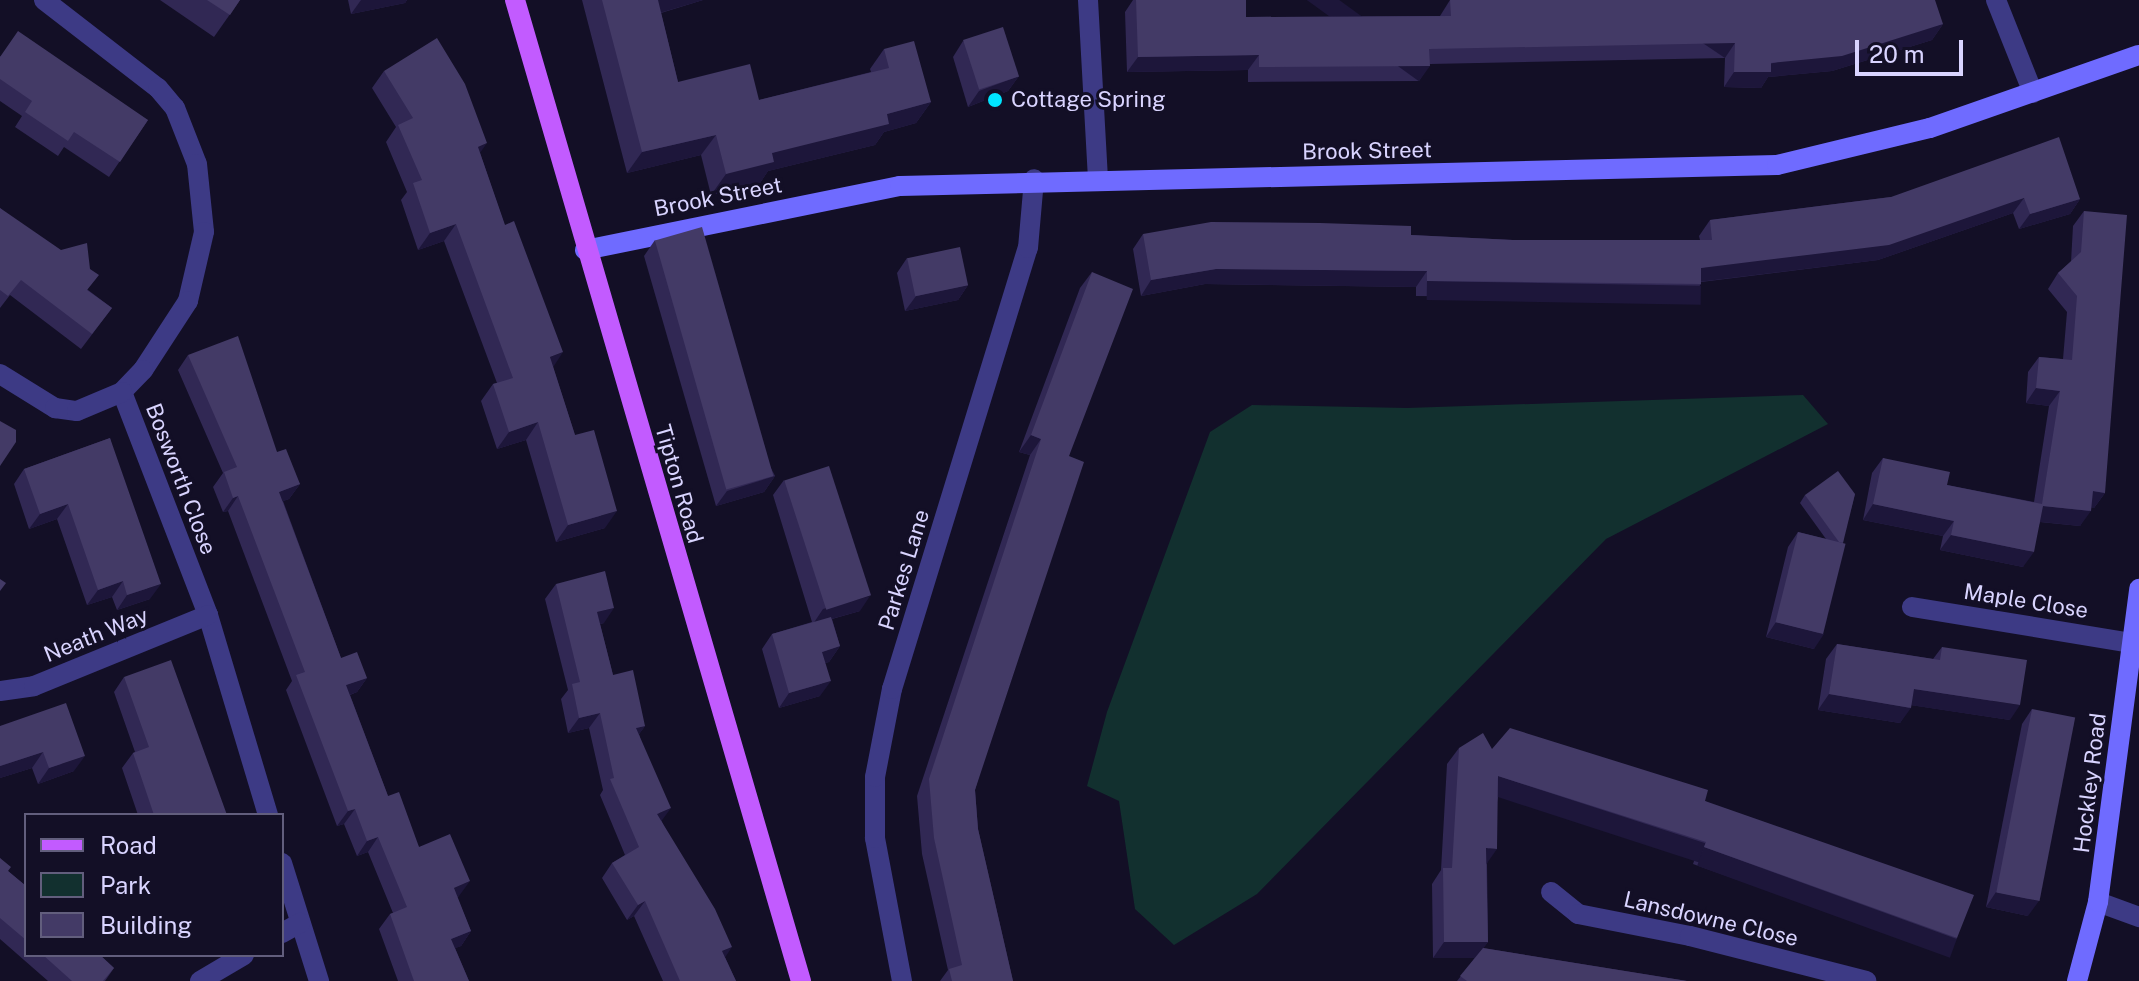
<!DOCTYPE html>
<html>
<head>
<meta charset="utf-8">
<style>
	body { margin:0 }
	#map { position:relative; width:2139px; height:981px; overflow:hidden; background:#130f26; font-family:"Public Sans",sans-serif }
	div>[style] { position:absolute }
	.green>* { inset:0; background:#12302f }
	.street>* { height:20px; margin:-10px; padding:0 10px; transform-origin:10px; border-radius:10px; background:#3d3a85 }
	.secondary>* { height:20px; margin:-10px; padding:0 10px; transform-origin:10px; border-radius:10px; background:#6f6bff }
	.primary>* { height:20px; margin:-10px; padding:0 10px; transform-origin:10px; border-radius:10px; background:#c25bff }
	.wall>* { inset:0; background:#312854 }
	.shaded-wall>* { inset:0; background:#1d163a; transform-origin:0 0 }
	.building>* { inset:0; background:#433a66; transform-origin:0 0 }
	.dots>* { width:22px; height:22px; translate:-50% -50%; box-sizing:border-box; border:4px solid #130f26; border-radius:50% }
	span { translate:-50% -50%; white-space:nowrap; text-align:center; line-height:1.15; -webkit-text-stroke:6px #130f26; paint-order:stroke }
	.poi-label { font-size:22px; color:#d9d4ff }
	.left { translate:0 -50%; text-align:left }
	.street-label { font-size:22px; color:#d9d4ff }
	.legend { position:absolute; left:24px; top:813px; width:260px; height:144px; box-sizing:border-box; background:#130f26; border:2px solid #625e7d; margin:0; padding:10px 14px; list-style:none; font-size:24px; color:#d9d4ff }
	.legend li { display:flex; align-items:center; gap:16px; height:40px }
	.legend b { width:40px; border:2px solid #625e7d }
	.scale { position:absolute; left:1855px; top:40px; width:108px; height:36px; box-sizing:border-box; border:4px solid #d9d4ff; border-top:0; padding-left:10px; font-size:24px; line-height:28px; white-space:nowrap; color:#d9d4ff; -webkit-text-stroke:6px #130f26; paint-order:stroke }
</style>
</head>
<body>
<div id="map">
	<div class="green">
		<i style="clip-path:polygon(1803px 395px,1828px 424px,1606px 539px,1257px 894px,1174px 945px,1135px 909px,1119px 801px,1087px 786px,1107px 712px,1210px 432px,1252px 405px,1407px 408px)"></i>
	</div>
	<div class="street">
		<i style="left:44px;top:0;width:144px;rotate:37.7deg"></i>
		<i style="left:158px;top:88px;width:26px;rotate:50deg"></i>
		<i style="left:175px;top:108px;width:60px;rotate:68.6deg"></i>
		<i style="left:197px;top:164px;width:68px;rotate:84.1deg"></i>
		<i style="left:204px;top:232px;width:71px;rotate:103.1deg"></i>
		<i style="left:188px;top:301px;width:82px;rotate:123.1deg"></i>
		<i style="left:143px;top:370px;width:30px;rotate:134deg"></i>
		<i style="left:122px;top:392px;width:239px;rotate:68.9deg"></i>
		<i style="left:208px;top:615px;width:209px;rotate:73.3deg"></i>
		<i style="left:1088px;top:0;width:179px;rotate:86.8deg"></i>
		<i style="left:1996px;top:0;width:100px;rotate:68.3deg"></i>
		<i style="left:0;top:374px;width:65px;rotate:31.7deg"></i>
		<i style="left:55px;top:408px;width:22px;rotate:8deg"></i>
		<i style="left:77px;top:411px;width:49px;rotate:-22.9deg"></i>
		<i style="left:1912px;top:607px;width:223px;rotate:9.3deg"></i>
		<i style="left:0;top:691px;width:34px;rotate:-8deg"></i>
		<i style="left:34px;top:686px;width:188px;rotate:-22.2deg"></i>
		<i style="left:282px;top:863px;width:124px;rotate:72.6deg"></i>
		<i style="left:1551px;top:892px;width:35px;rotate:39deg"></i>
		<i style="left:1578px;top:914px;width:114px;rotate:11.1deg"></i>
		<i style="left:1690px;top:936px;width:182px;rotate:14.3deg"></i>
		<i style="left:2098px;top:902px;width:44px;rotate:20.1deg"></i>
		<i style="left:282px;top:933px;width:21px;rotate:-29deg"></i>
		<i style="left:200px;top:981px;width:51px;rotate:-30.6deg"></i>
		<i style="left:902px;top:981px;width:146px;rotate:-100.7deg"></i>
		<i style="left:875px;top:838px;width:61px;rotate:-90deg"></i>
		<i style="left:875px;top:777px;width:90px;rotate:-79.1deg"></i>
		<i style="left:892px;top:689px;width:461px;rotate:-72.9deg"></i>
		<i style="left:1028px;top:248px;width:69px;rotate:-85deg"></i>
	</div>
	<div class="secondary">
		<i style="left:585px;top:250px;width:321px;rotate:-11.5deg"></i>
		<i style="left:900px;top:186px;width:877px;rotate:-1.37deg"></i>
		<i style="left:1777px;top:165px;width:157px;rotate:-13.6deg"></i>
		<i style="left:1930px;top:128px;width:221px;rotate:-19.3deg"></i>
		<i style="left:2077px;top:981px;width:82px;rotate:-75.1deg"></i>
		<i style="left:2098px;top:902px;width:316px;rotate:-82.5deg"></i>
	</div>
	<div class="primary">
		<i style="left:515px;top:0;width:1022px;rotate:73.75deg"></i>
	</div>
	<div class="wall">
		<i style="clip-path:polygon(160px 0,240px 0,214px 37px)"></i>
		<i style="clip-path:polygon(348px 0,407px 0,405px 3px,351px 14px)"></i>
		<i style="clip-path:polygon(582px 0,703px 0,661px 13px,678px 82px,759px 100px,871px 72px,870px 69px,884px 49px,931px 102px,916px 123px,884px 132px,875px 145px,768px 171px,760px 183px,711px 195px,701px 155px,627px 173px)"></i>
		<i style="clip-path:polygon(1133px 0,1246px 0,1246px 17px,1440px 16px,1450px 0,1943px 24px,1932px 40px,1832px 71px,1768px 77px,1761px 88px,1724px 87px,1725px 58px,1430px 64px,1419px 81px,1248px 82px,1248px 70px,1127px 72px,1125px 12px)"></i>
		<i style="clip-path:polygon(963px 41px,1019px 76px,1008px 91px,968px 107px,953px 57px)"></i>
		<i style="clip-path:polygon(0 56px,148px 120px,109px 177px,64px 147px,58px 156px,15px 127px,22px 116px,0 101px)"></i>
		<i style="clip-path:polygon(384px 71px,480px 153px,553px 367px,605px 528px,556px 542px,526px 440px,497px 449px,481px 401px,493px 384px,497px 383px,444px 241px,418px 250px,401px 200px,407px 192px,386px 142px,396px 127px,372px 88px)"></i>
		<i style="clip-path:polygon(1891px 197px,2080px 199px,2070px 214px,2019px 229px,2013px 213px,1878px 260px,1701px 282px,1701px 284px,1690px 299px,1416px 296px,1416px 287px,1205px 284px,1141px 296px,1133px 249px,1143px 234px,1411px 235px,1513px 240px,1700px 240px,1699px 236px,1710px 220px)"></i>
		<i style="clip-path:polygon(0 208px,88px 290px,112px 308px,81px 349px,10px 295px,0 308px)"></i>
		<i style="clip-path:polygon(2084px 211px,2105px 493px,2094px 508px,2091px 507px,2080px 526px,2040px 522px,2023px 567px,1940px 550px,1943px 536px,1863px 520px,1872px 473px,1883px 458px,1947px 485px,2034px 502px,2049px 406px,2026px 403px,2028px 372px,2039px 357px,2063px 359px,2067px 312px,2048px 289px,2058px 273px,2071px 262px,2073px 226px)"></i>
		<i style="clip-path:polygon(655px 240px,775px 476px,764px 492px,716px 506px,644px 256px)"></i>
		<i style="clip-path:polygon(907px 258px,968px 285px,958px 300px,905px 311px,897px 273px)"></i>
		<i style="clip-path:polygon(1092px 272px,1069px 456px,975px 790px,978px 829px,1013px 981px,940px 981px,948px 970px,922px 854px,917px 796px,1030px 455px,1019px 452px,1080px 288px)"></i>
		<i style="clip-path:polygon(188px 355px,277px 452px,300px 484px,289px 499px,283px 501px,341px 658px,367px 678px,357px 692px,350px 695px,388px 796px,419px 847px,459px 896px,457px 897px,471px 931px,461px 946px,455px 948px,469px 981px,398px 981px,379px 929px,390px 914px,393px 913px,368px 852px,357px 856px,344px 824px,337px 826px,286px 690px,292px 681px,228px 511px,223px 512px,213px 487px,223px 473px,178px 370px)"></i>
		<i style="clip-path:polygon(110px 438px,150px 599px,117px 610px,112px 597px,87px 605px,57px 519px,29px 529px,14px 484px,24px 469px)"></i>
		<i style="clip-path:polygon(784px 480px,860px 611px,832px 619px,840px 646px,829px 662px,825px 663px,820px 696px,779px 708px,762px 649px,772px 634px,812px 622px,773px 495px)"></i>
		<i style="clip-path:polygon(1855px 494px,1814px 649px,1766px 637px,1788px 547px,1798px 532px,1826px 539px,1800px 503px,1805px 495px)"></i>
		<i style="clip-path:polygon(556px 584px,604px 623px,600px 624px,613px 675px,645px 726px,639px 734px,662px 822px,736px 981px,663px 981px,634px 916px,627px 920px,602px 878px,612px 863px,625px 855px,600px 795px,603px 790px,589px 728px,568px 733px,561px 699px,568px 690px,545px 599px)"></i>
		<i style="clip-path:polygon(1837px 644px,1933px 659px,1942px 647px,2010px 720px,1911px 705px,1900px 723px,1818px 710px,1826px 659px)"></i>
		<i style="clip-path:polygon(124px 677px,227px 815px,138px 815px,122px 768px,133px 753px,135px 752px,114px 692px)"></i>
		<i style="clip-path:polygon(2032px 709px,2028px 916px,1986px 907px,2022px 724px)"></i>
		<i style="clip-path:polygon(0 726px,74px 771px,38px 784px,32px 768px,0 778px)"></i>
		<i style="clip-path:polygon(1459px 748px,1492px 749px,1705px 801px,1957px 938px,1946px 954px,1693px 864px,1695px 858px,1498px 796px,1487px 864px,1488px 942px,1483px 948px,1687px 981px,1457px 981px,1475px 958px,1433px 958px,1432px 884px,1441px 870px,1447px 764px)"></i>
		<i style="clip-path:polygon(0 858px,8px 871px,26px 886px,26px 955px,100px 955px,114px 968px,105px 981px,48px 981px,0 939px)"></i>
	</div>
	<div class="shaded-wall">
		<i style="clip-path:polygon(361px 0,407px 0,405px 3px,351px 14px)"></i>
		<i style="clip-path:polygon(656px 0,703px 0,643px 18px)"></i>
		<i style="clip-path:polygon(1943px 24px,1932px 40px,1832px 71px,1768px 77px,1761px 88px,1724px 87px,1734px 72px)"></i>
		<i style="left:1735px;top:43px;width:18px;height:306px;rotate:124deg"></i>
		<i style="clip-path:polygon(1259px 55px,1248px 70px,1127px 72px,1138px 57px)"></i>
		<i style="left:1430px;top:66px;width:19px;height:171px;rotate:126deg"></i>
		<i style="clip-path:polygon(1019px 76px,1008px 91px,968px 107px,979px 91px)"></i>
		<i style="clip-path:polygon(931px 102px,916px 123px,884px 132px,875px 145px,768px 171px,760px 183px,711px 195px,726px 174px,772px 153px,887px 114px)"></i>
		<i style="clip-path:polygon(716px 135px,701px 155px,627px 173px,642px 152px)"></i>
		<i style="clip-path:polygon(487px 143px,475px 160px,478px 147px)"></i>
		<i style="clip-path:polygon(2024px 198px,2013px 213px,1878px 260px,1690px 283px,1701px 268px)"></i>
		<i style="clip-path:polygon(2080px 199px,2070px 214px,2019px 229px,2030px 214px)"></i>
		<i style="clip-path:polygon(456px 224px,444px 241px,418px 250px,430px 233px)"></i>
		<i style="clip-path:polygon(1216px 269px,1427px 271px,1416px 287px,1205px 284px,1141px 296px,1151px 280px)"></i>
		<i style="left:1427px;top:281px;width:274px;height:19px;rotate:1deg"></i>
		<i style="clip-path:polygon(968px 285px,958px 300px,905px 311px,916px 296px)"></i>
		<i style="clip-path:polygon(563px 352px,552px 369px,550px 357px)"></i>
		<i style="clip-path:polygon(2036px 388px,2060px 391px,2049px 406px,2026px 403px)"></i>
		<i style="clip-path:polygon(538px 422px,526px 440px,497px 449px,509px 432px)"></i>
		<i style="clip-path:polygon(1031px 435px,1041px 439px,1030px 455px,1019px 452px)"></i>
		<i style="clip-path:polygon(775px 476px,764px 492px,716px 506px,727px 491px)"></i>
		<i style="clip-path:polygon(300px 484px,289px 499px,269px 506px,279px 492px)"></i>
		<i style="clip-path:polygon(2093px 491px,2105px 493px,2094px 508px,2082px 507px)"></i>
		<i style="clip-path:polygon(238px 496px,228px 511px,223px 512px,233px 498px)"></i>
		<i style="clip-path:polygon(68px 504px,57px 519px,29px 529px,40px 514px)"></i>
		<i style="clip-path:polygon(1873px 504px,1954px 521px,1943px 536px,1863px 520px)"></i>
		<i style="clip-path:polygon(2043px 506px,2091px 511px,2080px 526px,2032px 521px)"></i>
		<i style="clip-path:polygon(617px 511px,605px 528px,556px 542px,568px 525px)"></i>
		<i style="clip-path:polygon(1951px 535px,2034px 552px,2023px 567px,1940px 550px)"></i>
		<i style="clip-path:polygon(123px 581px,112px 597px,87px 605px,98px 590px)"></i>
		<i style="clip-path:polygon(161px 584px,150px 599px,117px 610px,127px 595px)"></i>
		<i style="clip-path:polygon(870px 596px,860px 611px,813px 624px,823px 609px)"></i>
		<i style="clip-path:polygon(614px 608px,604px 623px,586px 627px,597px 612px)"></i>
		<i style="clip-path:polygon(1776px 622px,1824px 634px,1814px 649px,1766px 637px)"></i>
		<i style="clip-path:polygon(840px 646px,829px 662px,811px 667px,822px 652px)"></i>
		<i style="clip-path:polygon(367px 678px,357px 692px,336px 700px,346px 685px)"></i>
		<i style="clip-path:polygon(831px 681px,820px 696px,779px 708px,789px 693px)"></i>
		<i style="clip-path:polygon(1914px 689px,2020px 705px,2010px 720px,1903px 704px)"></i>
		<i style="clip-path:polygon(1829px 694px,1911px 708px,1900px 723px,1818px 710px)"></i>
		<i style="clip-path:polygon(600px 713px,589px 728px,568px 733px,579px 718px)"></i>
		<i style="clip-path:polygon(645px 726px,634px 741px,636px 728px)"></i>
		<i style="clip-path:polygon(43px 752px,32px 768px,0 778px,0 766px)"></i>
		<i style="clip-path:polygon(85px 756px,74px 771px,38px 784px,49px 768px)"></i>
		<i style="left:1498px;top:776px;width:218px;height:20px;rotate:18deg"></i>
		<i style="clip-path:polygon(671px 808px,660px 823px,657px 814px)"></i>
		<i style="clip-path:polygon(355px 809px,344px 824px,337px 826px,348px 811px)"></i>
		<i style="clip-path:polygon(378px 837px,368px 852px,357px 856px,367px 841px)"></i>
		<i style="left:1704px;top:847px;width:269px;height:20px;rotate:20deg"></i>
		<i style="clip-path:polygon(1486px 848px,1497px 849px,1485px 866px)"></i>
		<i style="clip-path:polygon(470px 881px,459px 896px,443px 902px,454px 888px)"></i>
		<i style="clip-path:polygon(1996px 892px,2039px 901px,2028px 916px,1986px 907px)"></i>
		<i style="clip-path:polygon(645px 901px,634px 916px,627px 920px,638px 905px)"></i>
		<i style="clip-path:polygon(471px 931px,461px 946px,441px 954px,451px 939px)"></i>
		<i style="clip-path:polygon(1444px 942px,1488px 942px,1476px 958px,1433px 958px)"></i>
		<i style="clip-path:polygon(732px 947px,722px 962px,722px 951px)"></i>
	</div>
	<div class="building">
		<i style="clip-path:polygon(207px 0,240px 0,230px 15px)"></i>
		<i style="clip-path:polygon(602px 0,658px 0,678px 82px,750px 64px,759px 100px,889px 68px,884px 49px,914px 41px,931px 102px,887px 114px,889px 124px,772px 153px,774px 162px,726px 174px,716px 135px,642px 152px)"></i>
		<i style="clip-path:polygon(1136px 0,1246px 0,1246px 17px,1451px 16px,1450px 0,1935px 0,1943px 24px,1842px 56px,1771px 63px,1771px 72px,1734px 72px,1735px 43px,1429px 49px,1430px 66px,1259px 67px,1259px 55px,1138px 57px)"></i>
		<i style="left:1003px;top:27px;width:52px;height:42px;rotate:72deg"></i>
		<i style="clip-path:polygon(18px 31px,148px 120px,120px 162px,74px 132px,68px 141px,25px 112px,32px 101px,0 79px,0 57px)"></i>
		<i style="clip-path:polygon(437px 38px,465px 84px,487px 143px,478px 147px,505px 225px,514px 221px,563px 352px,550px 357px,575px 435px,594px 430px,617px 511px,568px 525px,538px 422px,509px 432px,493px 384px,513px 378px,456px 224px,430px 233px,413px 183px,422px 180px,398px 125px,413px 118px,384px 71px)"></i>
		<i style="clip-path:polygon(2059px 137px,2080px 199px,2030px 214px,2024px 198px,1889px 245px,1701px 268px,1701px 284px,1427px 281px,1427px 271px,1216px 269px,1151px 280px,1143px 234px,1211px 222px,1320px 223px,1411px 226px,1411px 235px,1513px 240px,1712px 240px,1710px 220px,1891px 197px)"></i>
		<i style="clip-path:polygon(0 208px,61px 250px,87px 243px,90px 269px,99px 275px,87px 290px,112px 308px,92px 334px,21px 280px,8px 296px,0 290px)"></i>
		<i style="clip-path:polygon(2084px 211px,2127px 215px,2105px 493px,2093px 491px,2091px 511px,2043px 506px,2034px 552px,1951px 535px,1954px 521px,1873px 504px,1883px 458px,1950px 472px,1947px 485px,2042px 504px,2060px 391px,2036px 388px,2039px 357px,2072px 360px,2077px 296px,2058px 273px,2081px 252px)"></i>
		<i style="left:702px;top:227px;width:259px;height:49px;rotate:74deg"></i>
		<i style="left:960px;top:247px;width:39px;height:54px;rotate:78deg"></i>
		<i style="clip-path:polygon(1092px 272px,1133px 289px,1069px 456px,1084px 462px,975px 790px,978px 829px,1013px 981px,952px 981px,949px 969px,962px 965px,934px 838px,929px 779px,1041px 439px,1031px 435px)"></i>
		<i style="clip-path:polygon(238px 336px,277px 452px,286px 449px,300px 484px,279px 492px,341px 658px,357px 652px,367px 678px,346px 685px,388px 796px,399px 792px,419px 847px,450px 834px,470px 881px,454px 888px,471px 931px,451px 939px,469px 981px,414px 981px,390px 914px,407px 907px,378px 837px,367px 841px,355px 809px,348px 811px,296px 675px,305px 672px,238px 496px,233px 498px,224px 472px,237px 467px,188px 355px)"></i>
		<i style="clip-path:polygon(0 421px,16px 430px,16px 442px,0 466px)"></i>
		<i style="clip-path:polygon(110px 438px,161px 584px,127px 595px,123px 581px,98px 590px,68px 504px,40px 514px,24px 469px)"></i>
		<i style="left:829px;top:466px;width:136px;height:47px;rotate:72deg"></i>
		<i style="clip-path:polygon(1838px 471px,1855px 494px,1843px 543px,1839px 542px,1805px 495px)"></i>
		<i style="left:1798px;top:532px;width:49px;height:93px;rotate:14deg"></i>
		<i style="clip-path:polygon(605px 571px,614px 608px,597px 612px,613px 675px,633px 670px,645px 726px,636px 728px,671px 808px,657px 814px,715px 909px,732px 947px,722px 951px,736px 981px,680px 981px,645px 901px,638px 905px,612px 863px,639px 847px,610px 779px,614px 778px,600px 713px,579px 718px,572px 684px,580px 682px,556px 584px)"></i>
		<i style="clip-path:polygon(0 579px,6px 583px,0 591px)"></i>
		<i style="clip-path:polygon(831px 617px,840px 646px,822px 652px,831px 681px,789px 693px,772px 634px)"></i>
		<i style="clip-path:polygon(1837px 644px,1940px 660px,1942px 647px,2027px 660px,2020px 705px,1914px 689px,1911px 708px,1829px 694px)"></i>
		<i style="clip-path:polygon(171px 660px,227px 815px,154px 815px,133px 753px,149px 747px,124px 677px)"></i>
		<i style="clip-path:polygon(66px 703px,85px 756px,49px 768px,43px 752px,0 766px,0 726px)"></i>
		<i style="left:2032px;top:709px;width:44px;height:187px;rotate:11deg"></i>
		<i style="clip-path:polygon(1510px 728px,1708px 790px,1705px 801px,1974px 895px,1957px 938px,1704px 847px,1706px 842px,1498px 776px,1497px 849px,1486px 848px,1488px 942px,1444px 942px,1443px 868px,1452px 868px,1459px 748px,1483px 733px,1492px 749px)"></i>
		<i style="clip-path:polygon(0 858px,11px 867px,8px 871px,26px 886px,26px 940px,0 918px)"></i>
		<i style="clip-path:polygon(1483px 948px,1687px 981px,1467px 981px,1460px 976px)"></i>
		<i style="clip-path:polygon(43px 955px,100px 955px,114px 968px,103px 981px,72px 981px)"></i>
	</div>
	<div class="dots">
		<i style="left:995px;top:100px;background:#00e5ff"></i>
	</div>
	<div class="poi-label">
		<span class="left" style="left:1011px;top:100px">Cottage Spring</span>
	</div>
	<div class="street-label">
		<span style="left:1367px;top:151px;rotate:-1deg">Brook Street</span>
		<span style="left:718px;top:197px;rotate:-11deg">Brook Street</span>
		<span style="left:181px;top:479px;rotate:69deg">Bosworth Close</span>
		<span style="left:679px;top:484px;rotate:74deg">Tipton Road</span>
		<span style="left:904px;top:570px;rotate:-73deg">Parkes Lane</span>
		<span style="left:2026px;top:601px;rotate:9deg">Maple Close</span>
		<span style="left:96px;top:635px;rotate:-22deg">Neath Way</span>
		<span style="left:2090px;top:783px;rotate:-83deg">Hockley Road</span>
		<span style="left:1711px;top:919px;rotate:13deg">Lansdowne Close</span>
	</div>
	<ul class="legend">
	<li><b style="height:10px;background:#c25bff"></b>Road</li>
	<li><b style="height:22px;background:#12302f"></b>Park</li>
	<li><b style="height:22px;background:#433a66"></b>Building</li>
	</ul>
	<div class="scale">20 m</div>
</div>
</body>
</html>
